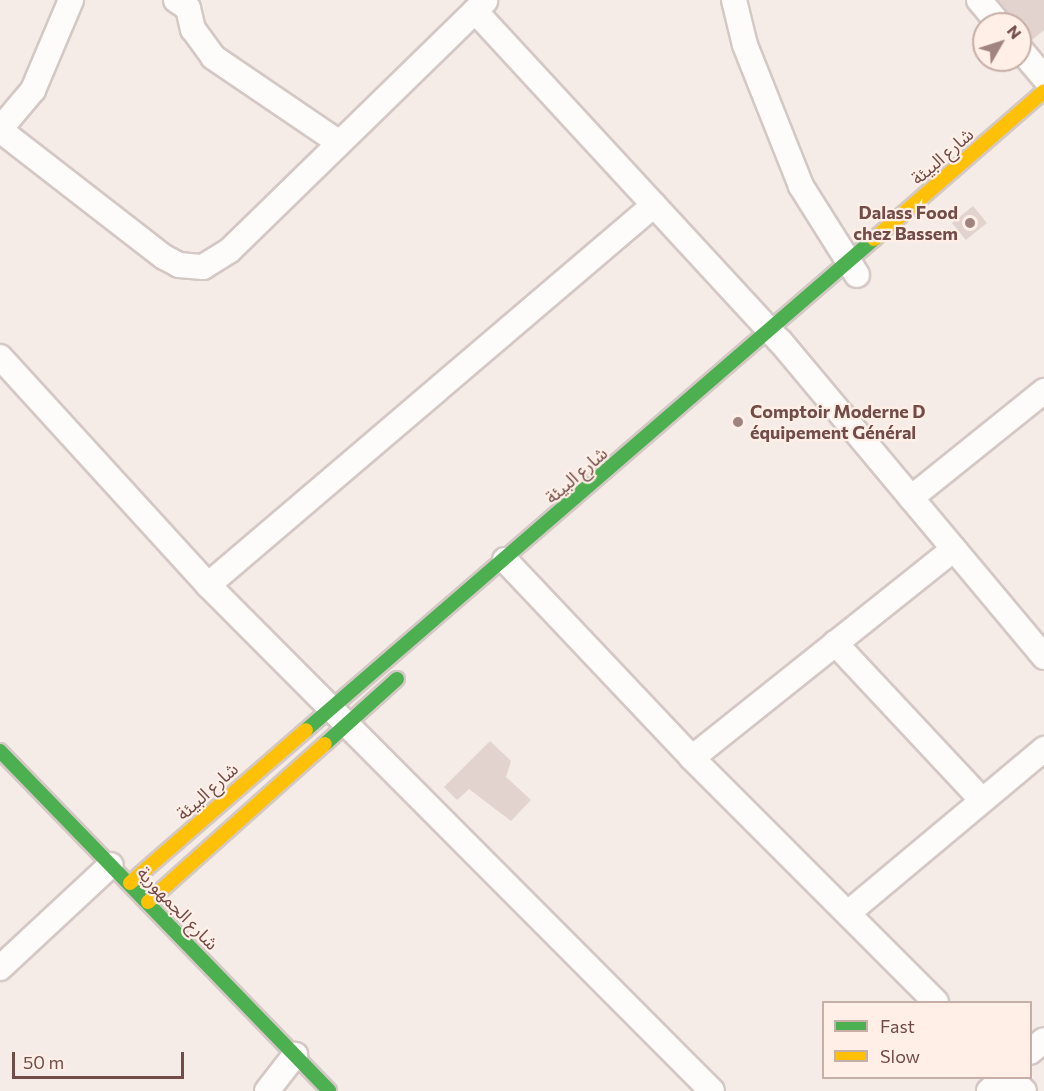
<!DOCTYPE html>
<html>
<head>
<meta charset="utf-8">
<style>
	body { margin:0 }
	#map { position:relative; width:1044px; height:1091px; overflow:hidden; background:#f6ece7; font-family:Commissioner,"Noto Sans Arabic",sans-serif }
	div>[style] { position:absolute }
	.building>* { inset:0; background:#e2d3cf; transform-origin:0 0 }
	.roads { filter:drop-shadow(2px 0 #d4c8c5) drop-shadow(-2px 0 #d4c8c5) drop-shadow(0 2px #d4c8c5) drop-shadow(0 -2px #d4c8c5) }
	.street>* { height:24px; margin:-12px; padding:0 12px; transform-origin:12px; border-radius:12px; background:#fefcfb }
	.fast>* { height:14px; margin:-7px; padding:0 7px; transform-origin:7px; border-radius:7px; background:#4caf50 }
	.slow>* { height:14px; margin:-7px; padding:0 7px; transform-origin:7px; border-radius:7px; background:#ffc107 }
	.dots>* { width:16px; height:16px; translate:-50% -50%; box-sizing:border-box; border:3px solid #ffefe7; border-radius:50% }
	span { translate:-50% -50%; white-space:nowrap; text-align:center; line-height:1.15; -webkit-text-stroke:4.5px #ffefe7; paint-order:stroke }
	.street-label { font-size:18px; color:#734c48 }
	.poi-label { font-size:18px; color:#734c48; font-weight:700 }
	.right { translate:-100% -50%; text-align:right }
	.left { translate:0 -50%; text-align:left }
	.legend { position:absolute; left:822px; top:1001px; width:210px; height:78px; box-sizing:border-box; background:#ffefe7; border:2px solid #c7aea7; margin:0; padding:8px 10px; list-style:none; font-size:18px; color:#734c48 }
	.legend li { display:flex; align-items:center; gap:12px; height:30px }
	.legend b { width:30px; border:2px solid #c7aea7 }
	.north { position:absolute; left:972px; top:12px; width:60px; height:60px; box-sizing:border-box; background:#ffefe7; border:2px solid #c7aea7; border-radius:50%; rotate:51deg; font-size:16px; font-weight:700; line-height:24px; text-align:center; color:#734c48 }
	.north::after { content:''; display:block; margin:auto; width:21px; height:27px; background:#a18480; clip-path:polygon(50% 0,100% 100%,50% 72%,0 100%) }
	.scale { position:absolute; left:12px; top:1052px; width:172px; height:27px; box-sizing:border-box; border:3px solid #734c48; border-top:0; padding-left:8px; font-size:18px; line-height:21px; white-space:nowrap; color:#734c48; -webkit-text-stroke:4px #ffefe7; paint-order:stroke }
</style>
</head>
<body>
<div id="map">
	<div class="building">
		<i style="clip-path:polygon(993px 0,1044px 0,1044px 30px,1031px 41px,1020px 24px)"></i>
		<i style="left:973px;top:206px;width:22px;height:27px;rotate:51deg"></i>
		<i style="clip-path:polygon(490px 741px,511px 761px,506px 777px,531px 800px,511px 821px,469px 789px,457px 800px,444px 787px)"></i>
	</div>
	<div class="roads">
		<div class="street">
			<i style="left:176px;top:0;width:14px;rotate:34deg"></i>
			<i style="left:188px;top:8px;width:22px;rotate:77deg"></i>
			<i style="left:193px;top:29px;width:34px;rotate:54deg"></i>
			<i style="left:213px;top:57px;width:151px;rotate:34.2deg"></i>
			<i style="left:734px;top:0;width:46px;rotate:76.3deg"></i>
			<i style="left:745px;top:45px;width:152px;rotate:68.3deg"></i>
			<i style="left:801px;top:186px;width:105px;rotate:57.8deg"></i>
			<i style="left:979px;top:0;width:31px;rotate:50deg"></i>
			<i style="left:475px;top:11px;width:449px;rotate:47.3deg"></i>
			<i style="left:780px;top:341px;width:412px;rotate:50.1deg"></i>
			<i style="left:1020px;top:49px;width:38px;rotate:50deg"></i>
			<i style="left:1px;top:128px;width:50px;rotate:-49.9deg"></i>
			<i style="left:33px;top:90px;width:98px;rotate:-67.1deg"></i>
			<i style="left:0;top:130px;width:207px;rotate:37.8deg"></i>
			<i style="left:164px;top:257px;width:17px;rotate:28deg"></i>
			<i style="left:179px;top:265px;width:24px;rotate:5deg"></i>
			<i style="left:203px;top:267px;width:31px;rotate:-32deg"></i>
			<i style="left:229px;top:251px;width:358px;rotate:-44.3deg"></i>
			<i style="left:0;top:357px;width:309px;rotate:47.6deg"></i>
			<i style="left:208px;top:585px;width:714px;rotate:45.11deg"></i>
			<i style="left:911px;top:498px;width:171px;rotate:-38.8deg"></i>
			<i style="left:505px;top:560px;width:272px;rotate:46.6deg"></i>
			<i style="left:692px;top:758px;width:345px;rotate:45deg"></i>
			<i style="left:208px;top:585px;width:586px;rotate:-40.43deg"></i>
			<i style="left:835px;top:643px;width:215px;rotate:46.9deg"></i>
			<i style="left:692px;top:758px;width:335px;rotate:-38.6deg"></i>
			<i style="left:848px;top:913px;width:256px;rotate:-39.9deg"></i>
			<i style="left:0;top:968px;width:151px;rotate:-42.9deg"></i>
			<i style="left:1030px;top:1052px;width:18px;rotate:-41deg"></i>
			<i style="left:1010px;top:1078px;width:19px;rotate:43deg"></i>
			<i style="left:267px;top:1091px;width:46px;rotate:-52.1deg"></i>
			<i style="left:989px;top:1091px;width:19px;rotate:-43deg"></i>
		</div>
		<div class="fast">
			<i style="left:306px;top:730px;width:751px;rotate:-40.84deg"></i>
			<i style="left:325px;top:744px;width:97px;rotate:-42.1deg"></i>
			<i style="left:0;top:751px;width:473px;rotate:45.9deg"></i>
		</div>
		<div class="slow">
			<i style="left:874px;top:239px;width:225px;rotate:-41deg"></i>
			<i style="left:130px;top:883px;width:233px;rotate:-41deg"></i>
			<i style="left:148px;top:902px;width:237px;rotate:-41.8deg"></i>
		</div>
	</div>
	<div class="dots">
		<i style="left:970px;top:223px;background:#a18480"></i>
		<i style="left:738px;top:422px;background:#a18480"></i>
	</div>
	<div class="street-label">
		<span style="left:942px;top:156px;rotate:-41deg">شارع البيئة</span>
		<span style="left:576px;top:475px;rotate:-41deg">شارع البيئة</span>
		<span style="left:207px;top:791px;rotate:-42deg">شارع البيئة</span>
		<span style="left:178px;top:908px;rotate:46deg">شارع الجمهورية</span>
	</div>
	<div class="poi-label">
		<span class="right" style="left:958px;top:223px">Dalass Food<br>chez Bassem</span>
		<span class="left" style="left:750px;top:422px">Comptoir Moderne D<br>équipement Général</span>
	</div>
	<ul class="legend">
	<li><b style="height:8px;background:#4caf50"></b>Fast</li>
	<li><b style="height:8px;background:#ffc107"></b>Slow</li>
	</ul>
	<div class="north">N</div>
	<div class="scale">50 m</div>
</div>
</body>
</html>
